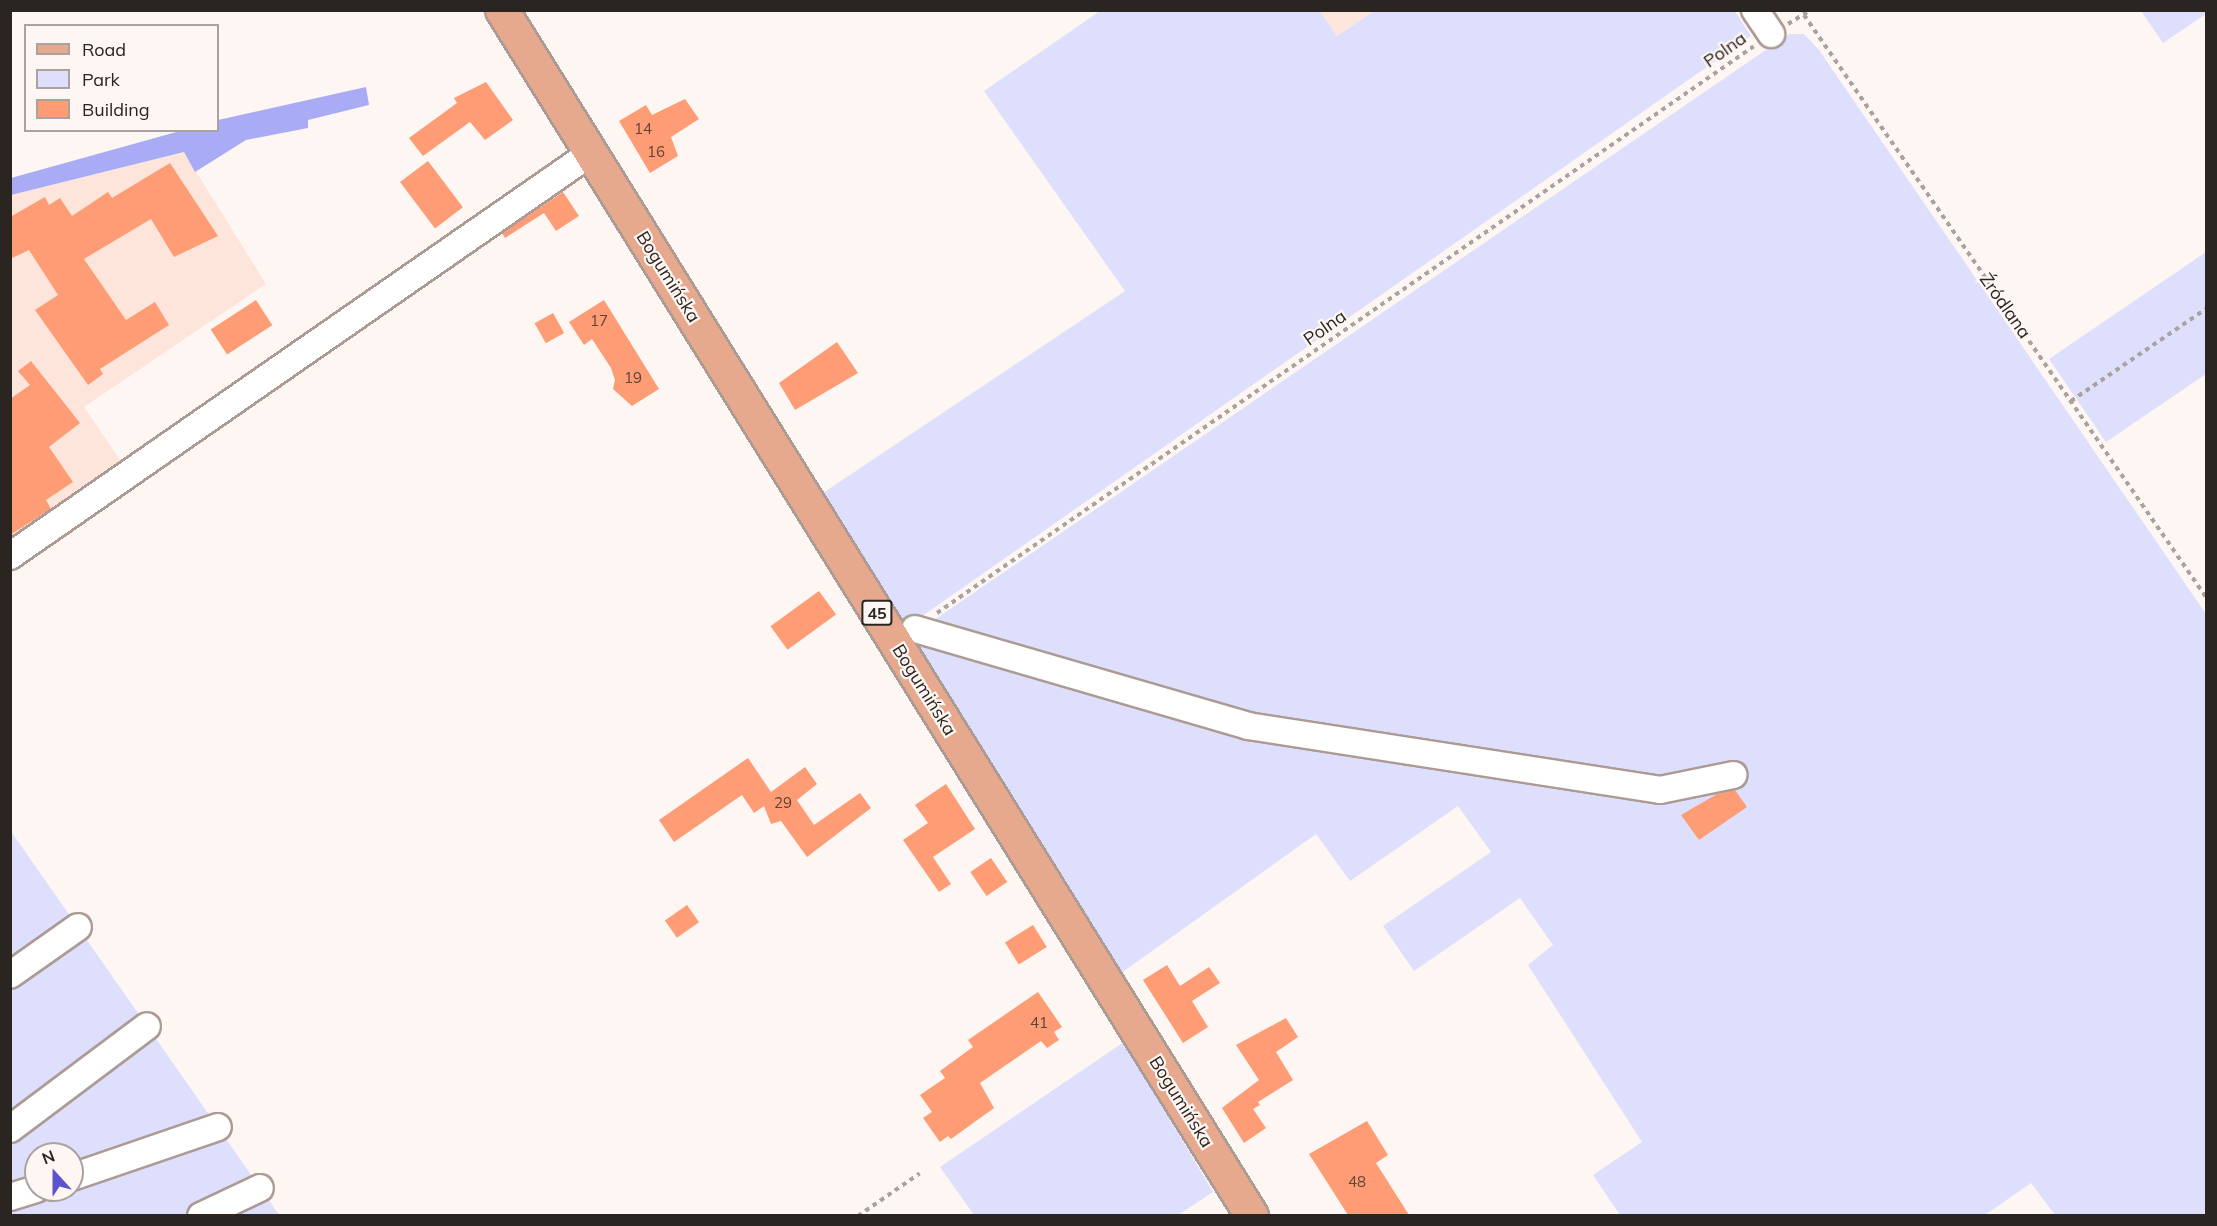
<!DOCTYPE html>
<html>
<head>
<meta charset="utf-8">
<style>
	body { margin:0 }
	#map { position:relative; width:2217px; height:1226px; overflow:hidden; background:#fdf6f3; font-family:Mulish,sans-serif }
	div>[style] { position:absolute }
	.built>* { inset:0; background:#fee5db }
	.green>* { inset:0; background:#dddffc }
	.forest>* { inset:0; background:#a9acf4 }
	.building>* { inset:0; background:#fe9c75; transform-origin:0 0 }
	.path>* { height:4px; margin-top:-2px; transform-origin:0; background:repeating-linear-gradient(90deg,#a9a29f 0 4.5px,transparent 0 9px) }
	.roads { filter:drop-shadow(2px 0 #ac9b95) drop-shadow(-2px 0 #ac9b95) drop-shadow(0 2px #ac9b95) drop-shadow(0 -2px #ac9b95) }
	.minor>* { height:26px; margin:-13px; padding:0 13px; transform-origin:13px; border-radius:13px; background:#fff }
	.major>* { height:32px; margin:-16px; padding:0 16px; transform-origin:16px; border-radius:16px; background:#e7a98e }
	span { translate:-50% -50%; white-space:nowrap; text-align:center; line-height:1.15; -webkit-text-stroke:4.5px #fdf6f3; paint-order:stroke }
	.number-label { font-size:15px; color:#604337 }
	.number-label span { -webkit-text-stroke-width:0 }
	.shield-label span { padding:2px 4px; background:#fdf6f3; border:2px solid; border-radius:4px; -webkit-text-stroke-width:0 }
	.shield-label { font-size:16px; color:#2b2522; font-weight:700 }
	.street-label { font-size:18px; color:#2b2522 }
	.frame { position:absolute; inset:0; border:12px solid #2b2522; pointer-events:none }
	.legend { position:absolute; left:24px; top:24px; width:195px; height:108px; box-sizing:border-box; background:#fdf6f3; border:2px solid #a9a29f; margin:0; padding:8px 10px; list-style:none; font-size:18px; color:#2b2522 }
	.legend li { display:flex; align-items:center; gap:12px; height:30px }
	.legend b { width:30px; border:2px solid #a9a29f }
	.north { position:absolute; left:24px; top:1142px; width:60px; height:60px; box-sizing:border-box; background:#fdf6f3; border:2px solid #a9a29f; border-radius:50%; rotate:339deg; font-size:16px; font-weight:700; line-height:24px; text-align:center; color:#2b2522 }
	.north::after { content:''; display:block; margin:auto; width:21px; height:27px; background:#5d54cc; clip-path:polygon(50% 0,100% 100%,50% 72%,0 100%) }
</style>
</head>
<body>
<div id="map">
	<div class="built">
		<i style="clip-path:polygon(1320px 11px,1374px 11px,1337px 36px)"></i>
		<i style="clip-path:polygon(184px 152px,266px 284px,84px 407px,127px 470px,11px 550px,11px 195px)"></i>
	</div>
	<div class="green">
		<i style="clip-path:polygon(1734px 10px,1751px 36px,901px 631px,817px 497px,1125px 291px,984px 91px,1100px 11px,1320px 11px,1337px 36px,1374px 11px)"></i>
		<i style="clip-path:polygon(2141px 11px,2206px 11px,2206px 14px,2163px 43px)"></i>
		<i style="clip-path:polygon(1789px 34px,1804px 34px,1819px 50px,2206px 614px,2206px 1215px,2055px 1215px,2031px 1183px,1985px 1215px,1620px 1215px,1593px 1175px,1642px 1142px,1528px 965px,1553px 945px,1520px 898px,1414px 971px,1383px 926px,1491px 852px,1458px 806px,1350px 881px,1316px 834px,1117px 976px,912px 642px,921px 629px)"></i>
		<i style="clip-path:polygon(2206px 252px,2206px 374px,2106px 442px,2049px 359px)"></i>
		<i style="clip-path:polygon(evenodd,10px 830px,147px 1026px,279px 1215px,11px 1215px,10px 830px,36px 1154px,72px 1154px,72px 1190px,36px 1190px,36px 1154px)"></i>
		<i style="clip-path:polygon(1124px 1042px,1213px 1192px,1178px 1215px,974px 1215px,940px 1167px)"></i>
	</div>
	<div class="forest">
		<i style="clip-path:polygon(366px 87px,369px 105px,308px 120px,308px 128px,246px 140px,195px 172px,184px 152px,11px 195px,11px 178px,180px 131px,218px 130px,218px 120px)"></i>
	</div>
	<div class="building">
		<i style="clip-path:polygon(486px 82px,513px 120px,485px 140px,470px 122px,423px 156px,409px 138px,457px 103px,454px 98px)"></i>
		<i style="clip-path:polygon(685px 99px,699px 119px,671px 137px,678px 156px,650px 173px,619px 121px,646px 105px,652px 115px)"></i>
		<i style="left:428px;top:161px;width:58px;height:35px;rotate:53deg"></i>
		<i style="clip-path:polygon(170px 163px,218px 236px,174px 257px,151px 219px,84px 259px,126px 320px,155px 302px,169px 325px,100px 369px,103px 374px,88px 385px,35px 310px,58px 295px,29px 250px,10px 259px,10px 217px,45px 197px,49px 205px,60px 198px,72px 216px,108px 192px,112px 198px)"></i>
		<i style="clip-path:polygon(563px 192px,579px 216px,556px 231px,544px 213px,505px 238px,502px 233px)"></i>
		<i style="left:256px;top:300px;width:30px;height:54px;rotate:57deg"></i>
		<i style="clip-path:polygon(604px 300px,659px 389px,632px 406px,613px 389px,615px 380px,611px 368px,592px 339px,584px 345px,569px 322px)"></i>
		<i style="left:553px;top:313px;width:23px;height:21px;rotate:61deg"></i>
		<i style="clip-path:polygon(837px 342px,858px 373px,795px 410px,779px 383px)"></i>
		<i style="clip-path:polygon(31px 361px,80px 423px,49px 447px,73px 482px,46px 500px,51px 509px,10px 535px,10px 399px,30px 385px,18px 371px)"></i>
		<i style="left:819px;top:591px;width:29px;height:60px;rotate:54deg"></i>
		<i style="clip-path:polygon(748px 758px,771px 792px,805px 767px,817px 784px,797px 800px,814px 825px,860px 793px,871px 808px,807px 857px,781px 821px,771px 824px,764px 806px,754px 813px,742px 795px,674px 842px,659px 820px)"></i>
		<i style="clip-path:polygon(946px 784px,975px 829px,933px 857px,951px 884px,939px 892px,903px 840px,928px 823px,915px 805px)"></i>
		<i style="clip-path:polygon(1735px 790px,1747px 807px,1699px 840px,1681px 815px,1717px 794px)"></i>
		<i style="left:991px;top:858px;width:29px;height:25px;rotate:56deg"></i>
		<i style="left:687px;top:905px;width:21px;height:27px;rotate:55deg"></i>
		<i style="left:1033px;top:925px;width:26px;height:33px;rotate:58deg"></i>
		<i style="clip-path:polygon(1167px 965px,1180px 986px,1209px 967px,1220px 983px,1192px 1001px,1208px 1027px,1183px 1043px,1143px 980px)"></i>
		<i style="clip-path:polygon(1038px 992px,1062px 1027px,1054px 1032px,1059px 1040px,1047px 1048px,1041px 1041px,980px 1083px,994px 1108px,951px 1139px,948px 1136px,940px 1142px,923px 1118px,932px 1112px,920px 1095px,945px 1078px,940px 1071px,973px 1047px,968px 1040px)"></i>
		<i style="clip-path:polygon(1286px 1018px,1298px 1037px,1276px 1052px,1293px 1080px,1258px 1102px,1260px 1105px,1253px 1109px,1266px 1128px,1244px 1143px,1222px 1108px,1259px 1080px,1236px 1045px)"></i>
		<i style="clip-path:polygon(1367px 1121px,1388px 1155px,1376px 1163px,1409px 1215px,1348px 1215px,1309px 1154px)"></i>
	</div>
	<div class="path">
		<i style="left:1804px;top:15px;width:707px;rotate:55.37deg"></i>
		<i style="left:1788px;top:24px;width:26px;rotate:-32deg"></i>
		<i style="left:2071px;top:401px;width:163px;rotate:-34.3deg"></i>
		<i style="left:937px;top:613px;width:994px;rotate:-34.76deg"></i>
		<i style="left:858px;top:1216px;width:75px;rotate:-34.7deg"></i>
	</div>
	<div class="roads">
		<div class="minor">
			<i style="left:1755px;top:10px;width:29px;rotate:56deg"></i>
			<i style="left:10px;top:556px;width:707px;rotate:-34.75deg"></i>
			<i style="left:915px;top:629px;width:347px;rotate:16.2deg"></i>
			<i style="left:1248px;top:726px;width:417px;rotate:8.8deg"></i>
			<i style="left:1660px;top:790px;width:75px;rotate:-11.6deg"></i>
			<i style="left:10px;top:975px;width:83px;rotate:-35.2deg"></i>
			<i style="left:10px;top:1129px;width:171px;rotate:-36.9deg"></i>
			<i style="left:72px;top:1177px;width:154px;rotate:-18.9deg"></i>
			<i style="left:10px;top:1197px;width:27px;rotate:-17deg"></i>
			<i style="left:201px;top:1216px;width:65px;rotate:-25.4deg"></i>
		</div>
		<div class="major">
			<i style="left:502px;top:10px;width:1420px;rotate:58.12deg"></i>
		</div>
	</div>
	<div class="number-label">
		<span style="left:643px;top:129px">14</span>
		<span style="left:656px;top:152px">16</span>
		<span style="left:599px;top:321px">17</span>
		<span style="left:633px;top:378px">19</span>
		<span style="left:783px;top:803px">29</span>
		<span style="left:1039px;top:1023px">41</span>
		<span style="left:1357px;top:1182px">48</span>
	</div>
	<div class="shield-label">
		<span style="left:877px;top:613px">45</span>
	</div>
	<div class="street-label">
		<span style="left:1725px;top:50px;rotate:-35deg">Polna</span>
		<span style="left:668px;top:277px;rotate:58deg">Bogumińska</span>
		<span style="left:2005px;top:306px;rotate:55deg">Źródlana</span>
		<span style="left:1325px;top:328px;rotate:-35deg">Polna</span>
		<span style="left:924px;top:690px;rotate:58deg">Bogumińska</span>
		<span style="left:1181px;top:1102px;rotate:58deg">Bogumińska</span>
	</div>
	<div class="frame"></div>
	<ul class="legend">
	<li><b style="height:8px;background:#e7a98e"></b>Road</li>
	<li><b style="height:16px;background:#dddffc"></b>Park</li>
	<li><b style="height:16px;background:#fe9c75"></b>Building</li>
	</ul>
	<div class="north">N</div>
</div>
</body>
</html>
